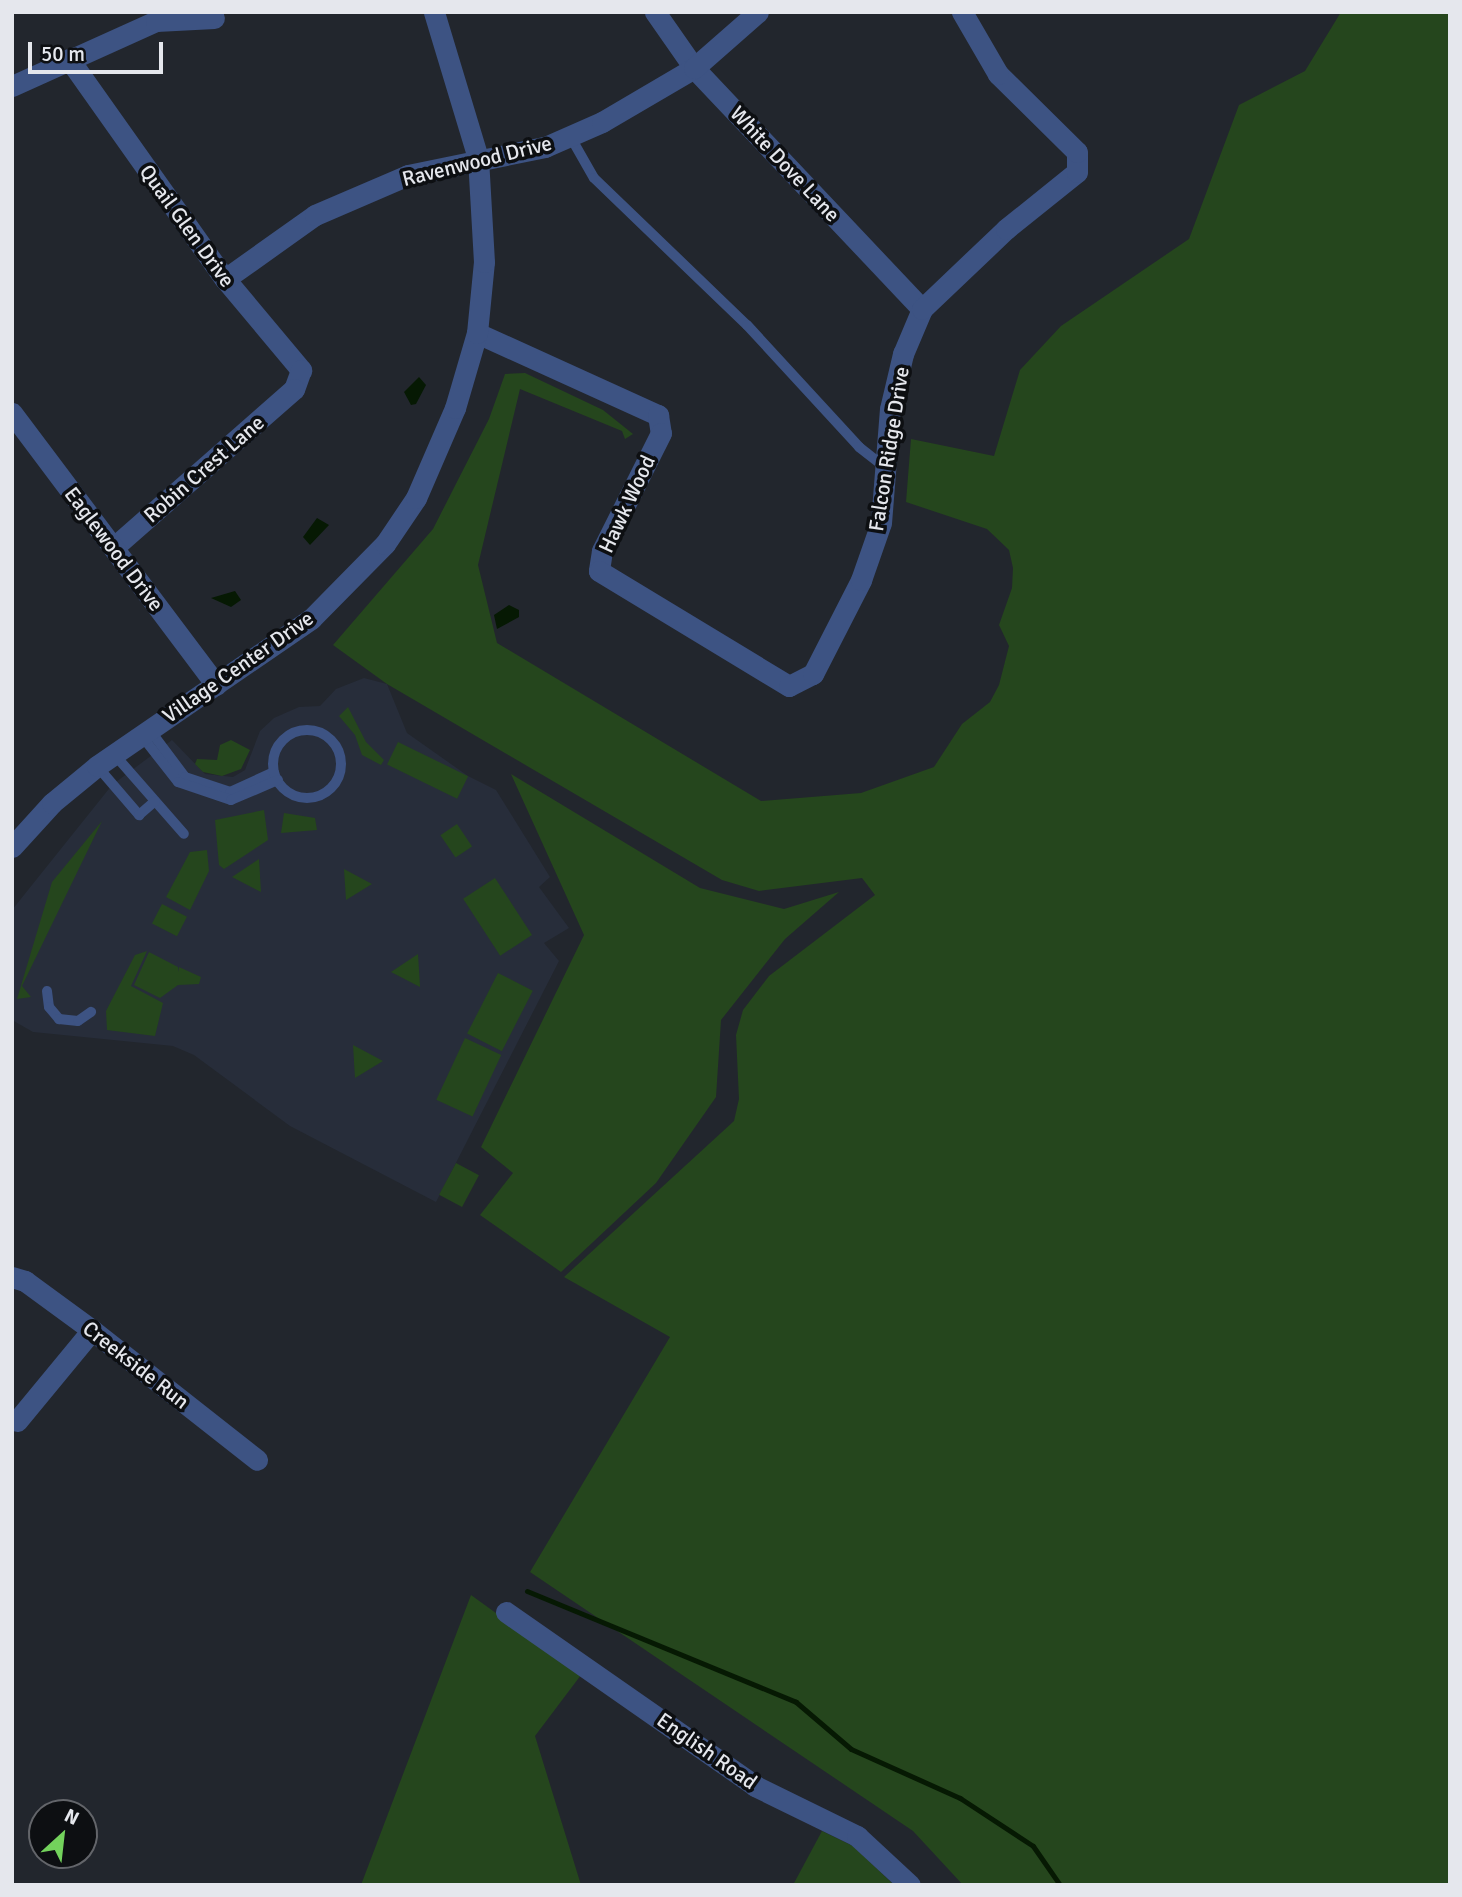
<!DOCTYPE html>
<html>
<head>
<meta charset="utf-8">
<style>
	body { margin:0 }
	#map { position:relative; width:1462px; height:1897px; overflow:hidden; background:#22262d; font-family:Signika,sans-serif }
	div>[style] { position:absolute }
	.built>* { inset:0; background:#272d3a }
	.green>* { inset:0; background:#25461d; transform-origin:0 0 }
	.water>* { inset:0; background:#061903 }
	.stream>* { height:5px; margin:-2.5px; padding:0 2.5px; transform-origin:2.5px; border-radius:2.5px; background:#061903 }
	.service>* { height:10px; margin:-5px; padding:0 5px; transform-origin:5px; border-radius:5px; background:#3d5383 }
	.service>.ring { margin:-5px; padding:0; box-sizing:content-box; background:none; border:10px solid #3d5383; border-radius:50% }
	.minor>* { height:21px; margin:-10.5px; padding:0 10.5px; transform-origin:10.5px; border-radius:10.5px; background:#3d5383 }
	.tertiary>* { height:21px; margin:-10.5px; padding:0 10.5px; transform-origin:10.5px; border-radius:10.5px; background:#3d5383 }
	span { translate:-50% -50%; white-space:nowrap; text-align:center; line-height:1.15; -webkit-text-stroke:7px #0d0f12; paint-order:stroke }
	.street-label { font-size:21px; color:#e5e7ed }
	.frame { position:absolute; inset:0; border:14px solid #e5e7ed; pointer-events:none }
	.north { position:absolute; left:28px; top:1799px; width:70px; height:70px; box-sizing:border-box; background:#0d0f12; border:2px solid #63656a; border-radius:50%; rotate:27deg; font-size:19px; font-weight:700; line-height:28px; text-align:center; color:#e5e7ed }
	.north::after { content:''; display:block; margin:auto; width:24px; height:32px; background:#73d25c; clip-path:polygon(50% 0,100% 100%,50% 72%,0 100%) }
	.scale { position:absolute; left:28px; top:42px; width:135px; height:32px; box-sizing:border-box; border:4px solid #e5e7ed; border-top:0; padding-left:9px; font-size:21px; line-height:24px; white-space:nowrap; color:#e5e7ed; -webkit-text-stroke:5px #0d0f12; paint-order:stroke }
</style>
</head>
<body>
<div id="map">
	<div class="built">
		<i style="clip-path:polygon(364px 678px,387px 684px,407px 733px,468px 776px,496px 790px,550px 877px,539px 887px,569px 928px,544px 943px,559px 961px,436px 1202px,290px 1126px,194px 1055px,173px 1046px,33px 1032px,12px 1020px,12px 910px,112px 785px,172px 740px,205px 774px,233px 777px,245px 770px,260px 731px,274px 718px,299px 707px,320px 706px,336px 689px)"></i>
	</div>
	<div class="green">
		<i style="clip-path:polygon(1341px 12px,1450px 12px,1450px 1885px,963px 1885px,913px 1831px,530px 1572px,670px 1337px,564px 1277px,734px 1121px,739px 1099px,736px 1035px,743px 1010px,769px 976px,875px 895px,862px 878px,759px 891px,722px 880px,387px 684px,333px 645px,433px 529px,489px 419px,505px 374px,525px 373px,603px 410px,633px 434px,625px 439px,622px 431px,520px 389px,478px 565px,497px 643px,761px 801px,861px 793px,934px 767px,962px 724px,990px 702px,999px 685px,1009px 646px,999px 625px,1012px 588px,1013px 568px,1009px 550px,987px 529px,906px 502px,911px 439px,994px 456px,1020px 370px,1061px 326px,1189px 239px,1239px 105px,1305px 71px)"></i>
		<i style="clip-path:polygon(348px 707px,366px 742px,384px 760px,381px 765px,362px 755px,355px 735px,339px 716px)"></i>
		<i style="clip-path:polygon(231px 740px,250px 750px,241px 769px,222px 776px,203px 772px,195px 764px,197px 759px,217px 760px,220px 745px)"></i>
		<i style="left:398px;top:742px;width:78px;height:25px;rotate:26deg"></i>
		<i style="clip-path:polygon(511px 774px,700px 888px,784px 909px,839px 892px,785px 939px,721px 1020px,716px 1097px,656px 1183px,561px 1272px,480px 1215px,513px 1173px,481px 1147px,584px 935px)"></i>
		<i style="clip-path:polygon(264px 810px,268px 840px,224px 869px,219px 865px,215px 820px)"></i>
		<i style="clip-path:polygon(284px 813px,315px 818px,317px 830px,281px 833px)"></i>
		<i style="clip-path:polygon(102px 821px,22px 986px,31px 997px,17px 999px,52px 882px)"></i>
		<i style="left:457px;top:824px;width:27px;height:20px;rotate:56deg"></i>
		<i style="clip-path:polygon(207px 850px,209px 871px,190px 910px,166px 897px,190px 852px)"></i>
		<i style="clip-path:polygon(259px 859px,261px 892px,232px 877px)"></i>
		<i style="clip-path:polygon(344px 869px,372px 884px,346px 900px)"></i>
		<i style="left:495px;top:878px;width:68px;height:38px;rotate:57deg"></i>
		<i style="left:162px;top:904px;width:28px;height:22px;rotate:27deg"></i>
		<i style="clip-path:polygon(147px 951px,131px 986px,163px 1003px,155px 1036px,107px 1030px,106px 1011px,135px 955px)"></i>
		<i style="clip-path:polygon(149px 952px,178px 967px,178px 972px,179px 967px,201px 977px,199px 984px,178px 985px,160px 998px,134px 985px)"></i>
		<i style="clip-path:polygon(418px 954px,420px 986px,420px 987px,391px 972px)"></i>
		<i style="left:498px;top:973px;width:39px;height:68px;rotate:27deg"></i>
		<i style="left:465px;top:1038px;width:40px;height:68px;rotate:25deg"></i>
		<i style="clip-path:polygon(353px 1045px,383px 1061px,355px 1078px)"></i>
		<i style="left:456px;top:1163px;width:26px;height:36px;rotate:28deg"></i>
		<i style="clip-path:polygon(471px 1595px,581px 1675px,535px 1736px,581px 1885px,361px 1885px)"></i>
		<i style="clip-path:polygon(822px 1831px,853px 1846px,894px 1885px,793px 1885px)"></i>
	</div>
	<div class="water">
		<i style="clip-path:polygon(419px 377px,426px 385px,416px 404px,411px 405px,404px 392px)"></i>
		<i style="clip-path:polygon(317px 518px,329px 525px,310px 545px,303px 537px)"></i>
		<i style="clip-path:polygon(235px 591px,241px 600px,231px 607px,211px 598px)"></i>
		<i style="clip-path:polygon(509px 605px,519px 610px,519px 617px,497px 629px,494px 615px)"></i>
	</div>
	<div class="stream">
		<i style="left:527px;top:1591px;width:291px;rotate:22.4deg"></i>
		<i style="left:796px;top:1702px;width:72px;rotate:40.5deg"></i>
		<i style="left:851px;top:1749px;width:120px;rotate:24.2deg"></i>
		<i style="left:960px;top:1798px;width:87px;rotate:33.3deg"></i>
		<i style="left:1033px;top:1846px;width:47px;rotate:55.3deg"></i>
	</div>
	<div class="service">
		<i style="left:570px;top:136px;width:48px;rotate:60.3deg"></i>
		<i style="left:594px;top:178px;width:212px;rotate:43.9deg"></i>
		<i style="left:747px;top:325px;width:166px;rotate:47.4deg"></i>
		<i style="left:859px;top:447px;width:33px;rotate:38deg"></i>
		<i style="left:149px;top:729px;width:60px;rotate:53.1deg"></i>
		<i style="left:185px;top:777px;width:47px;rotate:18.4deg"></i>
		<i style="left:230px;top:792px;width:48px;rotate:-24.4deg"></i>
		<i class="ring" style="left:273px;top:730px;width:58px;height:58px"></i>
		<i style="left:141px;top:735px;width:60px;rotate:51.8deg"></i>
		<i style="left:178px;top:782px;width:56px;rotate:18.8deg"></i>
		<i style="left:231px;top:800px;width:51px;rotate:-23.1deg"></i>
		<i style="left:114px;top:754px;width:106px;rotate:48.8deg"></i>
		<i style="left:97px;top:766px;width:65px;rotate:49.4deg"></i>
		<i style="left:139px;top:815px;width:21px;rotate:-41deg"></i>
		<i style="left:47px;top:991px;width:16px;rotate:83deg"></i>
		<i style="left:49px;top:1007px;width:16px;rotate:50deg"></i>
		<i style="left:59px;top:1019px;width:19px;rotate:6deg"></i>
		<i style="left:78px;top:1021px;width:16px;rotate:-35deg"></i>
	</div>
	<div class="minor">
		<i style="left:655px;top:12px;width:68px;rotate:55.1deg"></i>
		<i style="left:694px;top:68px;width:332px;rotate:46.6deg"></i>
		<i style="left:69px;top:59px;width:270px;rotate:54.7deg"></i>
		<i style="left:225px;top:279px;width:119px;rotate:50.1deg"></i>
		<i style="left:301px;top:370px;width:20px;rotate:110deg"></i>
		<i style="left:294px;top:389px;width:240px;rotate:138.7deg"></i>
		<i style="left:12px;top:86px;width:158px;rotate:-24.3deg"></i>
		<i style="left:156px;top:21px;width:58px;rotate:-3deg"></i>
		<i style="left:225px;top:279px;width:110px;rotate:-35.4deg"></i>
		<i style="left:315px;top:215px;width:101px;rotate:-23.3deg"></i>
		<i style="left:408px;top:175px;width:140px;rotate:-11.6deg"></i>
		<i style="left:545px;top:147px;width:62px;rotate:-23.7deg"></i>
		<i style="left:602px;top:122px;width:107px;rotate:-30.4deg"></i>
		<i style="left:694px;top:68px;width:85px;rotate:-41.2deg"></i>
		<i style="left:477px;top:333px;width:199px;rotate:24.4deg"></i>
		<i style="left:658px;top:415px;width:18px;rotate:81deg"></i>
		<i style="left:661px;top:433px;width:132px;rotate:116.6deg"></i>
		<i style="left:602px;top:551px;width:20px;rotate:99deg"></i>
		<i style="left:599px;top:571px;width:222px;rotate:31.2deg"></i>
		<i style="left:789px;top:686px;width:27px;rotate:-27deg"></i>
		<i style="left:813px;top:674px;width:106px;rotate:-62.9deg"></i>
		<i style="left:861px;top:580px;width:60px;rotate:-70.7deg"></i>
		<i style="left:881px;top:523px;width:114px;rotate:-85.5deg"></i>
		<i style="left:890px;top:409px;width:57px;rotate:-76.7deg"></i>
		<i style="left:903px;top:354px;width:49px;rotate:-67.1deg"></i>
		<i style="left:922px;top:309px;width:116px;rotate:-43.6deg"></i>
		<i style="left:1006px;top:229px;width:91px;rotate:-38.8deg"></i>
		<i style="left:1077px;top:172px;width:20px;rotate:-90deg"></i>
		<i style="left:1077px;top:152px;width:111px;rotate:-135.4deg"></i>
		<i style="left:998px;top:74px;width:72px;rotate:-120.1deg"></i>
		<i style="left:12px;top:413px;width:340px;rotate:53.1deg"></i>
		<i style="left:12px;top:1277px;width:14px;rotate:17deg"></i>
		<i style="left:25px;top:1281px;width:83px;rotate:36.2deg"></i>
		<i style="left:92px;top:1330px;width:210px;rotate:38.2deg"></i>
		<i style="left:17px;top:1421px;width:118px;rotate:-50.5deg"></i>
		<i style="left:506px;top:1612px;width:304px;rotate:34.9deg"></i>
		<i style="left:755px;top:1786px;width:114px;rotate:26.1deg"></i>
		<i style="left:857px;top:1836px;width:72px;rotate:42.8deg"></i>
	</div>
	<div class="tertiary">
		<i style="left:12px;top:847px;width:59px;rotate:-47.7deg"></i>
		<i style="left:52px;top:803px;width:58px;rotate:-39.4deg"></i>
		<i style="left:97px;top:766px;width:260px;rotate:-34.5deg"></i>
		<i style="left:311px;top:619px;width:105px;rotate:-45.4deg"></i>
		<i style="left:385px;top:544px;width:55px;rotate:-56deg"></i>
		<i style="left:416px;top:498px;width:98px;rotate:-66.6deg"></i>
		<i style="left:455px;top:408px;width:78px;rotate:-73.7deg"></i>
		<i style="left:477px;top:333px;width:71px;rotate:-84.4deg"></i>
		<i style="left:484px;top:262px;width:104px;rotate:-93.3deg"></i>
		<i style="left:478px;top:158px;width:152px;rotate:-106.8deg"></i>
	</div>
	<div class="street-label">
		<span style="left:477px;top:161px;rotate:-14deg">Ravenwood Drive</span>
		<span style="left:785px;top:164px;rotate:47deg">White Dove Lane</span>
		<span style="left:187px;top:226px;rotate:54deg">Quail Glen Drive</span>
		<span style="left:889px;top:449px;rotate:-81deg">Falcon Ridge Drive</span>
		<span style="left:204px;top:469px;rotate:-41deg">Robin Crest Lane</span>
		<span style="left:627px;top:504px;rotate:-65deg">Hawk Wood</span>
		<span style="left:114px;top:549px;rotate:53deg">Eaglewood Drive</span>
		<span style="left:238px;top:667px;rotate:-35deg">Village Center Drive</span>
		<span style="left:136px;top:1365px;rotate:38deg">Creekside Run</span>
		<span style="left:707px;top:1751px;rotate:35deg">English Road</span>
	</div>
	<div class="frame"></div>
	<div class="north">N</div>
	<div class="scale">50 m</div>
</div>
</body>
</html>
